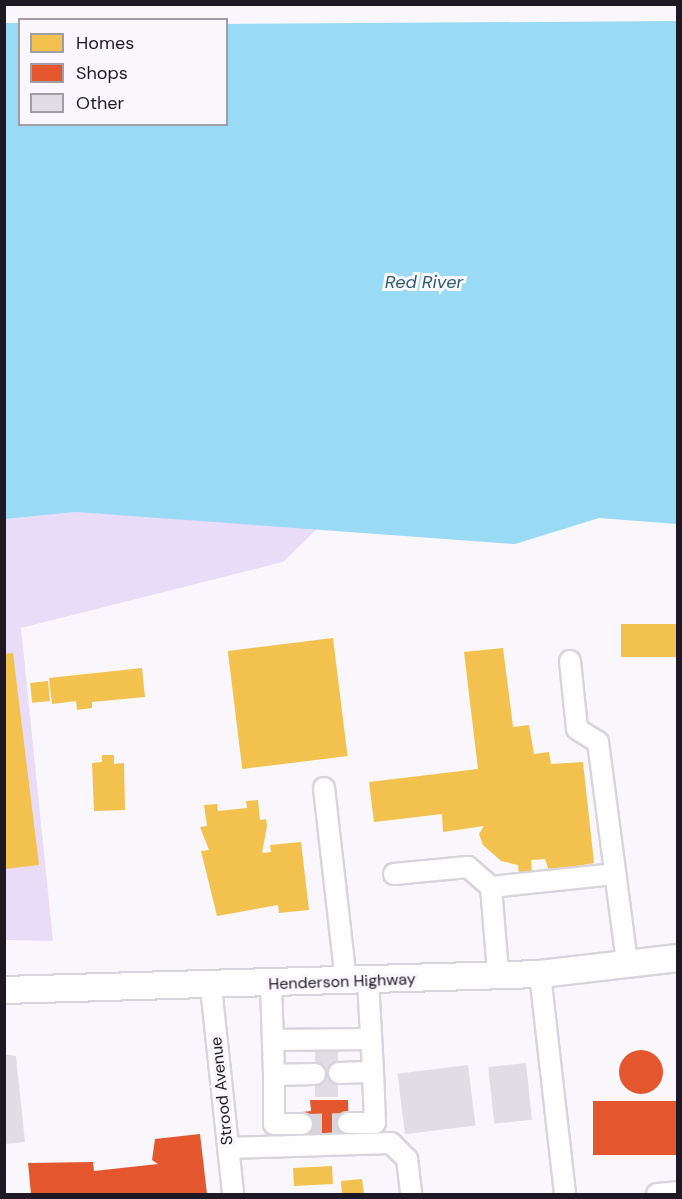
<!DOCTYPE html>
<html>
<head>
<meta charset="utf-8">
<style>
	body { margin:0 }
	#map { position:relative; width:682px; height:1199px; overflow:hidden; background:#f9f7fb; font-family:"DM Sans",sans-serif }
	div>[style] { position:absolute }
	.green>* { inset:0; background:#e9dcf8 }
	.water>* { inset:0; background:#99daf5 }
	.homes>* { inset:0; background:#f2c14e; transform-origin:0 0 }
	.shops>* { inset:0; background:#e4572e; transform-origin:0 0 }
	.round { border-radius:50% }
	.building>* { inset:0; background:#e1dde5; transform-origin:0 0 }
	.minor-tunnel>* { height:20px; margin-top:-10px; transform-origin:0; background:repeating-linear-gradient(90deg,#d8d6db 0 20px,transparent 0 30px) }
	.roads { filter:drop-shadow(2px 0 #d8d4dc) drop-shadow(-2px 0 #d8d4dc) drop-shadow(0 2px #d8d4dc) drop-shadow(0 -2px #d8d4dc) }
	.minor>* { height:20px; margin:-10px; padding:0 10px; transform-origin:10px; border-radius:10px; background:#fefefe }
	.major>* { height:26px; margin:-13px; padding:0 13px; transform-origin:13px; border-radius:13px; background:#fefefe }
	span { translate:-50% -50%; white-space:nowrap; text-align:center; line-height:1.15; -webkit-text-stroke:6px #f9f6fc; paint-order:stroke }
	.street-label { font-size:16px; color:#1e1824 }
	.water-label { font-size:18px; color:#2a5d72; font-style:italic }
	.frame { position:absolute; inset:0; border:6px solid #1e1824; pointer-events:none }
	.legend { position:absolute; left:18px; top:18px; width:210px; height:108px; box-sizing:border-box; background:#f9f6fc; border:2px solid #a19da6; margin:0; padding:8px 10px; list-style:none; font-size:18px; color:#1e1824 }
	.legend li { display:flex; align-items:center; gap:12px; height:30px }
	.legend b { width:30px; border:2px solid #a19da6 }
</style>
</head>
<body>
<div id="map">
	<div class="green">
		<i style="clip-path:polygon(76px 512px,319px 527px,283px 562px,21px 628px,53px 941px,5px 940px,5px 519px)"></i>
	</div>
	<div class="water">
		<i style="clip-path:polygon(677px 21px,677px 524px,599px 518px,515px 544px,76px 512px,5px 519px,5px 23px,19px 23px,20px 124px,226px 124px,227px 24px)"></i>
	</div>
	<div class="homes">
		<i style="left:678px;top:624px;width:33px;height:57px;rotate:90deg"></i>
		<i style="left:333px;top:638px;width:119px;height:106px;rotate:83deg"></i>
		<i style="clip-path:polygon(503px 648px,513px 727px,529px 725px,534px 754px,549px 752px,551px 764px,583px 762px,594px 863px,549px 871px,545px 859px,531px 860px,532px 874px,519px 875px,518px 865px,501px 861px,483px 845px,479px 834px,484px 826px,443px 832px,442px 814px,374px 822px,369px 782px,478px 769px,464px 652px)"></i>
		<i style="clip-path:polygon(13px 653px,39px 865px,4px 869px,4px 654px)"></i>
		<i style="clip-path:polygon(142px 668px,145px 697px,92px 702px,92px 708px,77px 710px,76px 701px,52px 704px,49px 678px)"></i>
		<i style="left:48px;top:681px;width:20px;height:18px;rotate:84deg"></i>
		<i style="clip-path:polygon(102px 755px,114px 755px,114px 764px,124px 763px,125px 810px,94px 811px,92px 763px,102px 762px)"></i>
		<i style="clip-path:polygon(258px 800px,260px 820px,266px 819px,267px 826px,262px 853px,271px 852px,270px 845px,301px 842px,309px 910px,279px 913px,278px 905px,217px 916px,201px 851px,209px 850px,200px 827px,207px 826px,204px 805px,217px 804px,218px 811px,247px 808px,246px 801px)"></i>
		<i style="left:332px;top:1166px;width:18px;height:39px;rotate:87deg"></i>
		<i style="clip-path:polygon(362px 1179px,364px 1194px,342px 1194px,341px 1181px)"></i>
	</div>
	<div class="shops">
		<i class="round" style="left:619px;top:1050px;width:44px;height:44px"></i>
		<i style="clip-path:polygon(310px 1100px,348px 1100px,349px 1134px,302px 1135px,302px 1112px,311px 1111px)"></i>
		<i style="left:678px;top:1101px;width:54px;height:85px;rotate:90deg"></i>
		<i style="clip-path:polygon(200px 1134px,207px 1194px,31px 1194px,28px 1163px,93px 1162px,94px 1171px,158px 1164px,152px 1160px,155px 1139px)"></i>
	</div>
	<div class="building">
		<i style="left:315px;top:1048px;width:23px;height:49px"></i>
		<i style="clip-path:polygon(4px 1054px,16px 1056px,25px 1142px,4px 1144px)"></i>
		<i style="left:526px;top:1063px;width:57px;height:38px;rotate:84deg"></i>
		<i style="left:468px;top:1065px;width:61px;height:71px;rotate:83deg"></i>
	</div>
	<div class="minor-tunnel">
		<i style="left:302px;top:1124px;width:46px;rotate:-1.2deg"></i>
	</div>
	<div class="roads">
		<div class="minor">
			<i style="left:570px;top:661px;width:68px;rotate:84.1deg"></i>
			<i style="left:577px;top:729px;width:25px;rotate:32deg"></i>
			<i style="left:598px;top:742px;width:223px;rotate:82.5deg"></i>
			<i style="left:324px;top:788px;width:194px;rotate:83.5deg"></i>
			<i style="left:394px;top:874px;width:74px;rotate:-5.4deg"></i>
			<i style="left:468px;top:867px;width:30px;rotate:41deg"></i>
			<i style="left:491px;top:887px;width:86px;rotate:85.3deg"></i>
			<i style="left:491px;top:887px;width:125px;rotate:-6deg"></i>
			<i style="left:540px;top:974px;width:221px;rotate:83.5deg"></i>
			<i style="left:271px;top:984px;width:91px;rotate:88.1deg"></i>
			<i style="left:274px;top:1075px;width:41px;rotate:-1.4deg"></i>
			<i style="left:211px;top:987px;width:208px;rotate:83.9deg"></i>
			<i style="left:274px;top:1040px;width:97px;rotate:-0.6deg"></i>
			<i style="left:339px;top:1073px;width:34px;rotate:-2deg"></i>
			<i style="left:373px;top:1072px;width:91px;rotate:-93.1deg"></i>
			<i style="left:274px;top:1075px;width:49px;rotate:90deg"></i>
			<i style="left:274px;top:1124px;width:28px"></i>
			<i style="left:348px;top:1123px;width:27px"></i>
			<i style="left:375px;top:1123px;width:51px;rotate:-92.2deg"></i>
			<i style="left:228px;top:1148px;width:163px;rotate:-1.8deg"></i>
			<i style="left:391px;top:1143px;width:23px;rotate:45deg"></i>
			<i style="left:407px;top:1159px;width:35px;rotate:83deg"></i>
			<i style="left:657px;top:1194px;width:21px;rotate:-5deg"></i>
		</div>
		<div class="major">
			<i style="left:4px;top:990px;width:536px;rotate:-1.71deg"></i>
			<i style="left:540px;top:974px;width:139px;rotate:-6.6deg"></i>
		</div>
	</div>
	<div class="street-label">
		<span style="left:342px;top:982px;rotate:-2deg">Henderson Highway</span>
		<span style="left:222px;top:1091px;rotate:-96deg">Strood Avenue</span>
	</div>
	<div class="water-label">
		<span style="left:424px;top:282px">Red River</span>
	</div>
	<div class="frame"></div>
	<ul class="legend">
	<li><b style="height:16px;background:#f2c14e"></b>Homes</li>
	<li><b style="height:16px;background:#e4572e"></b>Shops</li>
	<li><b style="height:16px;background:#e1dde5"></b>Other</li>
	</ul>
</div>
</body>
</html>
